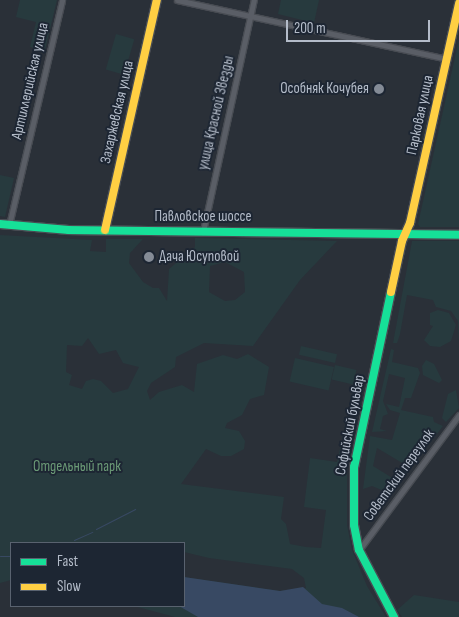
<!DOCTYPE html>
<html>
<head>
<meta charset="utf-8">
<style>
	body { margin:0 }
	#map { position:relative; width:459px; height:617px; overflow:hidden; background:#2a3038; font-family:"Sofia Sans Condensed",sans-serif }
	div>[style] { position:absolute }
	.green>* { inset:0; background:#273a3e; transform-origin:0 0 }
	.water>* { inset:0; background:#384963 }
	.stream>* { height:1px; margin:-0.5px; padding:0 0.5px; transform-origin:0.5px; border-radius:0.5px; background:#384963 }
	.roads { filter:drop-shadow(1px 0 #484c53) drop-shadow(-1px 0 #484c53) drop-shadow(0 1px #484c53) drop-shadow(0 -1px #484c53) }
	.street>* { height:5px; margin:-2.5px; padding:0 2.5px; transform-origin:2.5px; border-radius:2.5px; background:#5a5e66 }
	.fast>* { height:8px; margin:-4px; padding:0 4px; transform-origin:4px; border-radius:4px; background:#16e098 }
	.slow>* { height:8px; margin:-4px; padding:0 4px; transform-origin:4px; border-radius:4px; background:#ffcf43 }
	.dots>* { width:14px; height:14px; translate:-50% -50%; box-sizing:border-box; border:2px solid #1d2633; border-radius:50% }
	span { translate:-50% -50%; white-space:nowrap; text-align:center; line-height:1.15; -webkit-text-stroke:4px #1d2633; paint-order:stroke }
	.street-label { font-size:15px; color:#b4bcc9 }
	.poi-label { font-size:15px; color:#b4bcc9 }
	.right { translate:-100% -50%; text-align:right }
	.left { translate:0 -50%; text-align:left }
	.park-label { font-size:15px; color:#6b9a76 }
	.legend { position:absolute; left:10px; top:542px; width:175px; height:65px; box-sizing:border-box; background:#1d2633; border:1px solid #59626f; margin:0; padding:6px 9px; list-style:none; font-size:15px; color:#b4bcc9 }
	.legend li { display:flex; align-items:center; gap:10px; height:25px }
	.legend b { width:25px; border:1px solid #59626f }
	.scale { position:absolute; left:286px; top:20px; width:144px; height:22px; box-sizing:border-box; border:2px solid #b4bcc9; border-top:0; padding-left:6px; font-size:15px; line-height:18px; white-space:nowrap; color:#b4bcc9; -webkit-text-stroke:4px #1d2633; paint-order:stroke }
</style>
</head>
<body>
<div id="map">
	<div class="green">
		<i style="clip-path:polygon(20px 0,57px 0,45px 50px,30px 47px,36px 22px,16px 17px)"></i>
		<i style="clip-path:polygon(281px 0,319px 0,314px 23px,278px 14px)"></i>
		<i style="left:116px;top:34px;width:19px;height:37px;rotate:16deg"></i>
		<i style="clip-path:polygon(459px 39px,459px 227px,420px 227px,418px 224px)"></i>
		<i style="clip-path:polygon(0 175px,14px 178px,5px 217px,0 216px)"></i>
		<i style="clip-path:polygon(evenodd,0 235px,92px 240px,90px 251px,106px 252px,106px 239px,143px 239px,130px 253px,129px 263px,143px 282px,153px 288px,159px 288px,167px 301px,169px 269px,195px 247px,195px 238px,337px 241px,300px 280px,253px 346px,204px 343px,176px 357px,175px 367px,151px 383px,147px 391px,150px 400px,159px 392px,182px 385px,194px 392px,197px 364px,223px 355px,237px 359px,248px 354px,269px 367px,264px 395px,250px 399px,242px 415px,227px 423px,225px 428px,239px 431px,245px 441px,244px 449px,231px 456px,221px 456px,206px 449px,181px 484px,284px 497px,281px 519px,286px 524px,290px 544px,306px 547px,321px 548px,326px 510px,304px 507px,310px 458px,337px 462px,347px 417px,356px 420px,347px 467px,347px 525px,352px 550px,367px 586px,386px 617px,175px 617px,134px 606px,184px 606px,184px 577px,280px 591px,306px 588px,304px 578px,292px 569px,209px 558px,184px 552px,184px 543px,11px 543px,11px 580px,0 583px,0 235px,225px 262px,244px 272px,245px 292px,235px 300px,225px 301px,209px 292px,210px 266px,225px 262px,0 235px,88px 338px,99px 354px,116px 350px,123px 363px,139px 367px,128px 389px,113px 393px,101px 381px,93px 379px,86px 381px,82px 389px,69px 385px,72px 375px,66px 372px,67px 345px,82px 346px,88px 338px)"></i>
		<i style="clip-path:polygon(412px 241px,459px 241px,459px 342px,458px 321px,451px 311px,436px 307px,433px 300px,407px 295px,400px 334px,397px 343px,393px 343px)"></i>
		<i style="clip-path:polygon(438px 310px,449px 313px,456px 325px,451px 341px,440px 347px,430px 346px,424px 340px,433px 326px,430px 325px,430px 313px)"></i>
		<i style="left:301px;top:346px;width:37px;height:9px;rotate:13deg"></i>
		<i style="clip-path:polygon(391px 349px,394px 350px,392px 362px,418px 368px,420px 373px,411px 398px,405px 398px,401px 410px,433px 417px,434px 422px,443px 426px,406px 474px,401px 470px,404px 464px,377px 448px,373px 466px,394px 479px,399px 474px,404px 477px,391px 494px,372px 486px,363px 489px,370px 436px,392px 440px,400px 413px,390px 410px,386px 404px,399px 407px,405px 378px,389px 374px,383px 401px,388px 414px,383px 416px,380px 429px,387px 431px,372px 432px)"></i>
		<i style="left:295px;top:358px;width:40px;height:24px;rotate:13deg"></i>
		<i style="clip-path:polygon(426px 360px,434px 364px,442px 380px,439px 383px,423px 375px,422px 366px)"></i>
		<i style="left:335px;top:365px;width:22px;height:15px;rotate:13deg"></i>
		<i style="clip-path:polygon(456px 390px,459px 408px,446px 422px,442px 418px,448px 394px)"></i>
		<i style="clip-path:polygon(414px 595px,459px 602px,459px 617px,402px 617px,397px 610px)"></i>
	</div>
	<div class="water">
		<i style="clip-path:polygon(184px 577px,280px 591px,303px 587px,322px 604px,342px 608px,359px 617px,198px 617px,179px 606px,184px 606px)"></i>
	</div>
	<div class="stream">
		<i style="left:96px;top:529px;width:44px;rotate:-27.1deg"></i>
		<i style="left:74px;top:540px;width:20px;rotate:-24deg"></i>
		<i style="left:67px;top:543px;width:2px;rotate:-27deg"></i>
		<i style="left:0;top:556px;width:11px"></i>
	</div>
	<div class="roads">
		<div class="street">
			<i style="left:177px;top:0;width:276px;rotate:12.3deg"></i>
			<i style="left:9px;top:225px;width:231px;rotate:-76.7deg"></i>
			<i style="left:203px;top:231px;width:237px;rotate:-77.6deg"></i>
			<i style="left:359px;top:550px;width:168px;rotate:-53.5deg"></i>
		</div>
		<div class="fast">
			<i style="left:0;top:224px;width:69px;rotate:5deg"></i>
			<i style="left:69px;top:230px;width:390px;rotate:0.7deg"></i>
			<i style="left:391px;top:292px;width:179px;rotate:101.9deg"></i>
			<i style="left:354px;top:467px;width:58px;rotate:90deg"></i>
			<i style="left:354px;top:525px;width:25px;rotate:79deg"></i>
			<i style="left:359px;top:550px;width:76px;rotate:62.4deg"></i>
		</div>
		<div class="slow">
			<i style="left:105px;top:230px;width:236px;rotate:-77.3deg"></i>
			<i style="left:391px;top:292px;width:52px;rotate:-77.8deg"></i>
			<i style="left:402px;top:241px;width:20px;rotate:-66deg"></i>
			<i style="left:410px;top:223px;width:225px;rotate:-77.4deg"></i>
		</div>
	</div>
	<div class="dots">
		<i style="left:379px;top:89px;background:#848b96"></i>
		<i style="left:149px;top:257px;background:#848b96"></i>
	</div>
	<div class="street-label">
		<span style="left:30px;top:81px;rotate:-77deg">Артиллерийская улица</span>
		<span style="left:117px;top:112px;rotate:-77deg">Захаржевская улица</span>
		<span style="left:216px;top:113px;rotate:-77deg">улица Красной Звезды</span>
		<span style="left:420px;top:115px;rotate:-78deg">Парковая улица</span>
		<span style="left:203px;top:217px">Павловское шоссе</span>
		<span style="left:350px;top:425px;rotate:-79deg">Софийский бульвар</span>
		<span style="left:399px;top:475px;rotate:-54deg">Советский переулок</span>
	</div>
	<div class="poi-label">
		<span class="right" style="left:369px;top:89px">Особняк Кочубея</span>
		<span class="left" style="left:159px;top:257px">Дача Юсуповой</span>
	</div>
	<div class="park-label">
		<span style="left:77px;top:467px">Отдельный парк</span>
	</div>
	<ul class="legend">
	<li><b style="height:6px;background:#16e098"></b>Fast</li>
	<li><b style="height:6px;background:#ffcf43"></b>Slow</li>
	</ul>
	<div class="scale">200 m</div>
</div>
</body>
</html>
